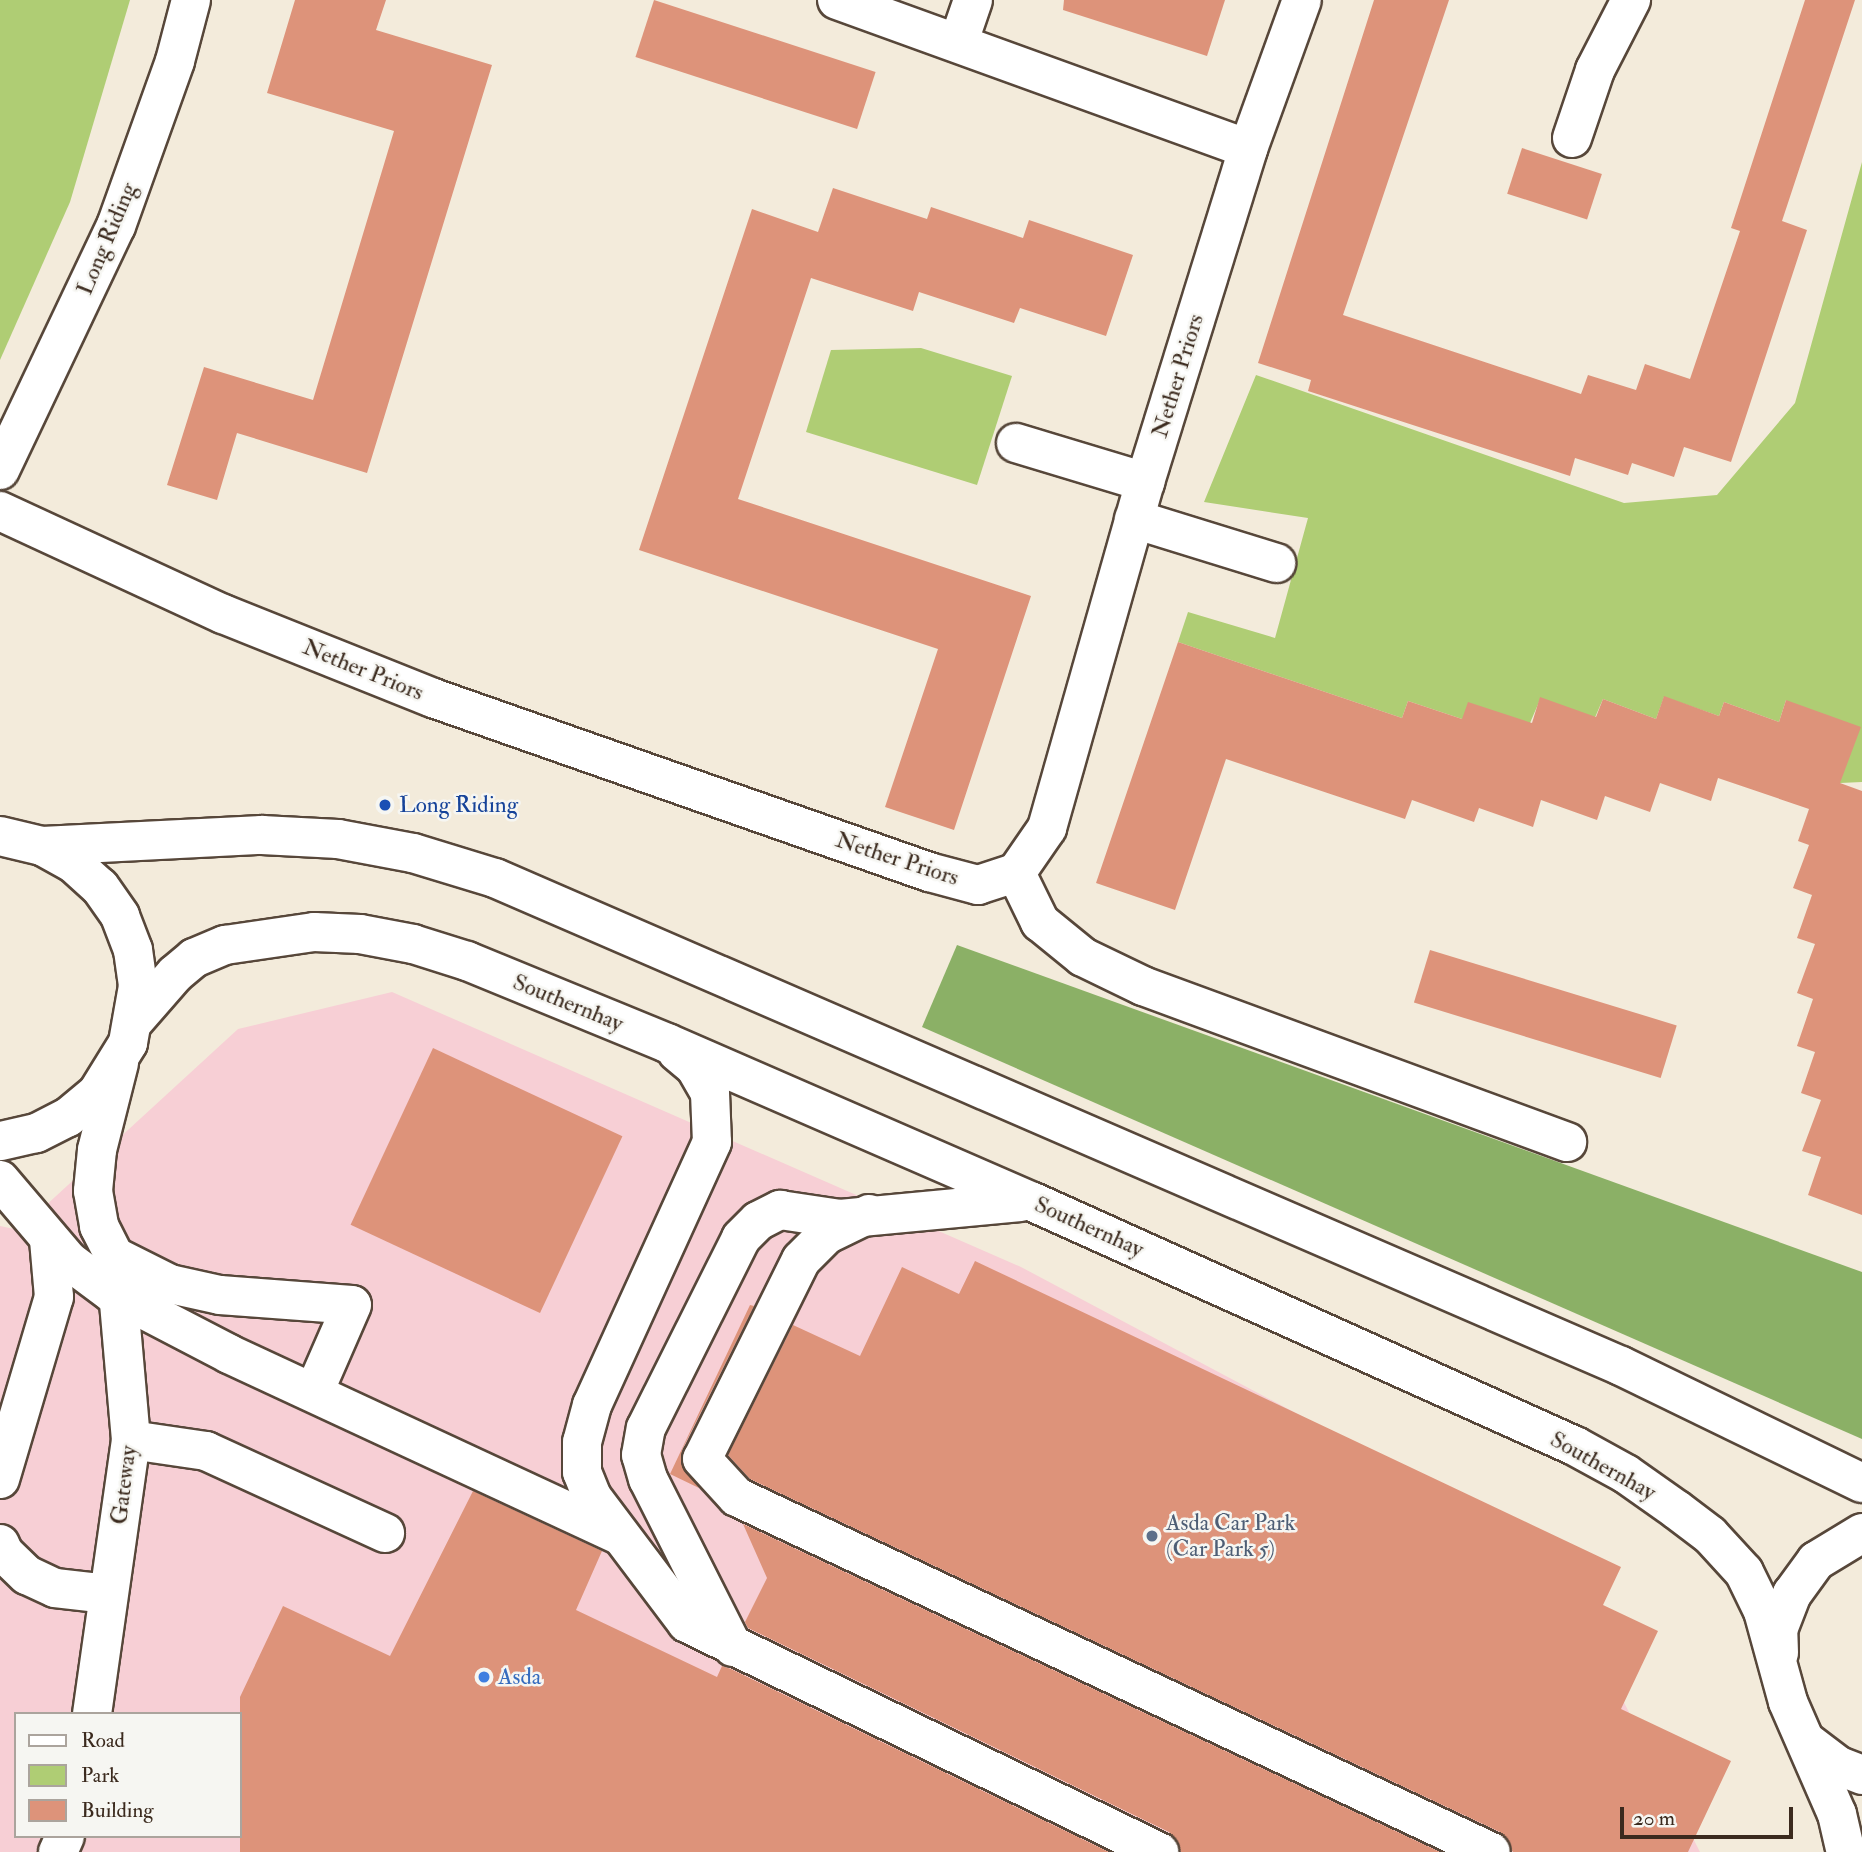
<!DOCTYPE html>
<html>
<head>
<meta charset="utf-8">
<style>
	body { margin:0 }
	#map { position:relative; width:1862px; height:1852px; overflow:hidden; background:#f3ebdb; font-family:"IM FELL Double Pica",serif }
	div>[style] { position:absolute }
	.built>* { inset:0; background:#f7cfd5 }
	.green>* { inset:0; background:#afcd74 }
	.forest>* { inset:0; background:#8bb066 }
	.building>* { inset:0; background:#dd937a; transform-origin:0 0 }
	.roads { filter:drop-shadow(2px 0 #57473a) drop-shadow(-2px 0 #57473a) drop-shadow(0 2px #57473a) drop-shadow(0 -2px #57473a) }
	.minor>* { height:38px; margin:-19px; padding:0 19px; transform-origin:19px; border-radius:19px; background:#fff }
	.dots>* { width:19px; height:19px; translate:-50% -50%; box-sizing:border-box; border:4px solid #f6f6f2; border-radius:50% }
	span { translate:-50% -50%; white-space:nowrap; text-align:center; line-height:1.15; -webkit-text-stroke:5px #f6f6f2; paint-order:stroke }
	.street-label { font-size:23px; color:#3b2a1e }
	.transit-label { font-size:23px; color:#164399 }
	.left { translate:0 -50%; text-align:left }
	.service-label { font-size:23px; color:#4e5e75 }
	.shop-label { font-size:23px; color:#366cbe }
	.legend { position:absolute; left:14px; top:1712px; width:228px; height:126px; box-sizing:border-box; background:#f6f6f2; border:2px solid #aba49d; margin:0; padding:9px 12px; list-style:none; font-size:21px; color:#3b2a1e }
	.legend li { display:flex; align-items:center; gap:14px; height:35px }
	.legend b { width:35px; border:2px solid #aba49d }
	.scale { position:absolute; left:1620px; top:1807px; width:173px; height:32px; box-sizing:border-box; border:4px solid #3b2a1e; border-top:0; padding-left:9px; font-size:21px; line-height:24px; white-space:nowrap; color:#3b2a1e; -webkit-text-stroke:5px #f6f6f2; paint-order:stroke }
</style>
</head>
<body>
<div id="map">
	<div class="built">
		<i style="clip-path:polygon(evenodd,392px 992px,1021px 1267px,1544px 1545px,1700px 1852px,0 1852px,0 1226px,19px 1230px,238px 1029px,392px 992px,16px 1714px,240px 1714px,240px 1836px,16px 1836px,16px 1714px)"></i>
	</div>
	<div class="green">
		<i style="clip-path:polygon(0 0,130px 0,70px 202px,0 360px)"></i>
		<i style="clip-path:polygon(1862px 162px,1862px 782px,1840px 783px,1786px 700px,1779px 722px,1724px 702px,1719px 716px,1664px 697px,1656px 719px,1603px 699px,1593px 722px,1539px 702px,1530px 723px,1462px 719px,1408px 701px,1402px 718px,1178px 642px,1188px 612px,1275px 638px,1308px 518px,1204px 502px,1256px 375px,1624px 503px,1717px 495px,1795px 403px)"></i>
		<i style="clip-path:polygon(921px 348px,1012px 376px,977px 485px,806px 432px,831px 350px)"></i>
	</div>
	<div class="forest">
		<i style="clip-path:polygon(957px 945px,1862px 1272px,1862px 1439px,922px 1027px)"></i>
	</div>
	<div class="building">
		<i style="clip-path:polygon(295px 0,386px 0,376px 30px,492px 65px,367px 473px,237px 433px,217px 500px,167px 485px,204px 367px,313px 400px,394px 131px,267px 93px)"></i>
		<i style="left:654px;top:0;width:233px;height:60px;rotate:18deg"></i>
		<i style="clip-path:polygon(1064px 0,1225px 0,1207px 56px,1063px 10px)"></i>
		<i style="clip-path:polygon(1374px 0,1449px 0,1343px 315px,1581px 394px,1588px 375px,1636px 390px,1645px 364px,1690px 379px,1740px 231px,1731px 228px,1805px 0,1855px 0,1782px 221px,1807px 230px,1731px 462px,1684px 447px,1674px 477px,1632px 463px,1628px 475px,1575px 458px,1570px 476px,1308px 391px,1311px 380px,1258px 363px)"></i>
		<i style="left:1522px;top:148px;width:84px;height:48px;rotate:18deg"></i>
		<i style="clip-path:polygon(833px 188px,927px 219px,931px 207px,1023px 238px,1029px 220px,1133px 255px,1106px 336px,1020px 308px,1014px 323px,919px 292px,913px 311px,811px 278px,738px 499px,1031px 596px,954px 830px,885px 807px,938px 649px,639px 550px,752px 209px,818px 232px)"></i>
		<i style="clip-path:polygon(1178px 642px,1402px 718px,1408px 701px,1462px 719px,1468px 702px,1532px 723px,1540px 697px,1596px 717px,1603px 699px,1656px 719px,1664px 696px,1719px 716px,1724px 702px,1779px 722px,1786px 700px,1861px 727px,1840px 783px,1862px 791px,1862px 1215px,1808px 1195px,1821px 1157px,1802px 1151px,1821px 1100px,1801px 1093px,1815px 1052px,1797px 1046px,1813px 999px,1797px 993px,1815px 944px,1797px 938px,1812px 895px,1793px 888px,1809px 845px,1798px 841px,1809px 809px,1718px 778px,1711px 801px,1660px 783px,1650px 812px,1605px 796px,1597px 820px,1541px 800px,1533px 827px,1479px 808px,1474px 822px,1412px 800px,1405px 819px,1226px 759px,1175px 910px,1096px 883px)"></i>
		<i style="left:1430px;top:950px;width:258px;height:55px;rotate:17deg"></i>
		<i style="left:433px;top:1048px;width:209px;height:195px;rotate:25deg"></i>
		<i style="clip-path:polygon(975px 1261px,1621px 1567px,1603px 1605px,1658px 1631px,1621px 1709px,1731px 1761px,1688px 1852px,1513px 1852px,1500px 1832px,750px 1479px,728px 1455px,793px 1325px,860px 1356px,902px 1267px,959px 1294px)"></i>
		<i style="clip-path:polygon(750px 1305px,754px 1306px,682px 1450px,681px 1463px,699px 1488px,670px 1474px)"></i>
		<i style="clip-path:polygon(473px 1491px,602px 1551px,576px 1610px,717px 1677px,722px 1666px,731px 1669px,1109px 1852px,240px 1852px,240px 1697px,283px 1606px,390px 1656px)"></i>
		<i style="clip-path:polygon(743px 1524px,1440px 1852px,1181px 1852px,1169px 1832px,748px 1628px,745px 1622px,767px 1578px)"></i>
	</div>
	<div class="roads">
		<div class="minor">
			<i style="left:837px;top:0;width:437px;rotate:19.9deg"></i>
			<i style="left:959px;top:41px;width:43px;rotate:-71.1deg"></i>
			<i style="left:1572px;top:138px;width:72px;rotate:-71.3deg"></i>
			<i style="left:1595px;top:70px;width:79px;rotate:-62.8deg"></i>
			<i style="left:1016px;top:443px;width:135px;rotate:16.8deg"></i>
			<i style="left:0;top:470px;width:270px;rotate:-64.6deg"></i>
			<i style="left:116px;top:226px;width:175px;rotate:-70.3deg"></i>
			<i style="left:175px;top:61px;width:63px;rotate:-75.3deg"></i>
			<i style="left:0;top:511px;width:246px;rotate:24.8deg"></i>
			<i style="left:223px;top:614px;width:226px;rotate:21.8deg"></i>
			<i style="left:433px;top:698px;width:526px;rotate:19.33deg"></i>
			<i style="left:929px;top:872px;width:51px;rotate:14.9deg"></i>
			<i style="left:978px;top:885px;width:40px;rotate:-18deg"></i>
			<i style="left:1016px;top:873px;width:55px;rotate:-55.4deg"></i>
			<i style="left:1047px;top:828px;width:360px;rotate:-74.2deg"></i>
			<i style="left:1145px;top:482px;width:349px;rotate:-72.8deg"></i>
			<i style="left:1248px;top:149px;width:158px;rotate:-70.1deg"></i>
			<i style="left:1134px;top:519px;width:149px;rotate:17.2deg"></i>
			<i style="left:0;top:836px;width:43px;rotate:13.4deg"></i>
			<i style="left:42px;top:846px;width:35px;rotate:29deg"></i>
			<i style="left:73px;top:863px;width:36px;rotate:42deg"></i>
			<i style="left:100px;top:887px;width:35px;rotate:55deg"></i>
			<i style="left:120px;top:916px;width:36px;rotate:69deg"></i>
			<i style="left:133px;top:950px;width:36px;rotate:82deg"></i>
			<i style="left:138px;top:986px;width:58px;rotate:100deg"></i>
			<i style="left:128px;top:1043px;width:59px;rotate:121.8deg"></i>
			<i style="left:97px;top:1093px;width:38px;rotate:140deg"></i>
			<i style="left:68px;top:1117px;width:36px;rotate:153deg"></i>
			<i style="left:36px;top:1133px;width:37px;rotate:167deg"></i>
			<i style="left:42px;top:846px;width:220px;rotate:-2.9deg"></i>
			<i style="left:262px;top:835px;width:76px;rotate:3deg"></i>
			<i style="left:338px;top:839px;width:76px;rotate:10.6deg"></i>
			<i style="left:413px;top:853px;width:86px;rotate:17deg"></i>
			<i style="left:495px;top:878px;width:1227px;rotate:23.43deg"></i>
			<i style="left:1621px;top:1366px;width:268px;rotate:25.9deg"></i>
			<i style="left:1016px;top:873px;width:55px;rotate:63.9deg"></i>
			<i style="left:1040px;top:922px;width:55px;rotate:39.1deg"></i>
			<i style="left:1083px;top:957px;width:67px;rotate:25.8deg"></i>
			<i style="left:1143px;top:986px;width:452px;rotate:20.2deg"></i>
			<i style="left:134px;top:1021px;width:62px;rotate:-48.9deg"></i>
			<i style="left:175px;top:974px;width:25px;rotate:-40deg"></i>
			<i style="left:194px;top:958px;width:34px;rotate:-23deg"></i>
			<i style="left:225px;top:945px;width:90px;rotate:-8.3deg"></i>
			<i style="left:314px;top:932px;width:46px;rotate:2.5deg"></i>
			<i style="left:360px;top:934px;width:54px;rotate:10.7deg"></i>
			<i style="left:413px;top:944px;width:57px;rotate:17.5deg"></i>
			<i style="left:467px;top:961px;width:216px;rotate:22.3deg"></i>
			<i style="left:667px;top:1043px;width:399px;rotate:23.5deg"></i>
			<i style="left:1033px;top:1202px;width:594px;rotate:24.24deg"></i>
			<i style="left:1575px;top:1446px;width:58px;rotate:28.8deg"></i>
			<i style="left:1626px;top:1474px;width:62px;rotate:35.2deg"></i>
			<i style="left:1677px;top:1510px;width:41px;rotate:37.1deg"></i>
			<i style="left:1710px;top:1535px;width:50px;rotate:47.4deg"></i>
			<i style="left:1744px;top:1572px;width:43px;rotate:64deg"></i>
			<i style="left:1763px;top:1611px;width:94px;rotate:74.6deg"></i>
			<i style="left:1788px;top:1702px;width:122px;rotate:66.4deg"></i>
			<i style="left:1837px;top:1814px;width:39px;rotate:77deg"></i>
			<i style="left:677px;top:1052px;width:23px;rotate:40deg"></i>
			<i style="left:695px;top:1067px;width:30px;rotate:60deg"></i>
			<i style="left:710px;top:1093px;width:49px;rotate:87.7deg"></i>
			<i style="left:712px;top:1142px;width:289px;rotate:114.5deg"></i>
			<i style="left:592px;top:1405px;width:38px;rotate:105deg"></i>
			<i style="left:582px;top:1442px;width:30px;rotate:90deg"></i>
			<i style="left:582px;top:1472px;width:27px;rotate:68deg"></i>
			<i style="left:592px;top:1497px;width:158px;rotate:53deg"></i>
			<i style="left:687px;top:1623px;width:525px;rotate:25.88deg"></i>
			<i style="left:119px;top:1063px;width:90px;rotate:104.2deg"></i>
			<i style="left:97px;top:1150px;width:41px;rotate:95.6deg"></i>
			<i style="left:93px;top:1191px;width:36px;rotate:80deg"></i>
			<i style="left:99px;top:1226px;width:34px;rotate:63deg"></i>
			<i style="left:114px;top:1256px;width:63px;rotate:26.6deg"></i>
			<i style="left:170px;top:1284px;width:51px;rotate:12.4deg"></i>
			<i style="left:220px;top:1295px;width:132px;rotate:4.3deg"></i>
			<i style="left:352px;top:1305px;width:95px;rotate:113.6deg"></i>
			<i style="left:0;top:1180px;width:106px;rotate:49.6deg"></i>
			<i style="left:69px;top:1261px;width:54px;rotate:36.7deg"></i>
			<i style="left:112px;top:1293px;width:132px;rotate:27.5deg"></i>
			<i style="left:229px;top:1354px;width:428px;rotate:24.9deg"></i>
			<i style="left:869px;top:1214px;width:48px;rotate:154deg"></i>
			<i style="left:826px;top:1235px;width:35px;rotate:135deg"></i>
			<i style="left:801px;top:1260px;width:222px;rotate:116.4deg"></i>
			<i style="left:702px;top:1459px;width:52px;rotate:47.4deg"></i>
			<i style="left:737px;top:1497px;width:833px;rotate:25.21deg"></i>
			<i style="left:131px;top:1440px;width:76px;rotate:8.3deg"></i>
			<i style="left:206px;top:1451px;width:197px;rotate:24.6deg"></i>
			<i style="left:0;top:1479px;width:190px;rotate:-73.5deg"></i>
			<i style="left:54px;top:1297px;width:57px;rotate:-95deg"></i>
			<i style="left:0;top:1544px;width:10px;rotate:66deg"></i>
			<i style="left:4px;top:1553px;width:32px;rotate:44deg"></i>
			<i style="left:27px;top:1575px;width:31px;rotate:25deg"></i>
			<i style="left:55px;top:1588px;width:53px;rotate:6.5deg"></i>
			<i style="left:733px;top:1647px;width:188px;rotate:-116.8deg"></i>
			<i style="left:648px;top:1479px;width:25px;rotate:-106deg"></i>
			<i style="left:641px;top:1455px;width:27px;rotate:-80deg"></i>
			<i style="left:646px;top:1428px;width:212px;rotate:-63.4deg"></i>
			<i style="left:741px;top:1238px;width:24px;rotate:-45deg"></i>
			<i style="left:758px;top:1221px;width:25px;rotate:-27deg"></i>
			<i style="left:780px;top:1210px;width:61px;rotate:8.5deg"></i>
			<i style="left:840px;top:1219px;width:181px;rotate:-5.4deg"></i>
			<i style="left:1779px;top:1653px;width:23px;rotate:-92deg"></i>
			<i style="left:1778px;top:1630px;width:39px;rotate:-69deg"></i>
			<i style="left:1792px;top:1594px;width:41px;rotate:-54deg"></i>
			<i style="left:1816px;top:1561px;width:54px;rotate:-31.3deg"></i>
			<i style="left:92px;top:1714px;width:277px;rotate:-81.9deg"></i>
			<i style="left:131px;top:1440px;width:162px;rotate:-95deg"></i>
			<i style="left:1807px;top:1742px;width:40px;rotate:37deg"></i>
			<i style="left:1839px;top:1766px;width:25px;rotate:21deg"></i>
			<i style="left:58px;top:1852px;width:17px;rotate:-66deg"></i>
		</div>
	</div>
	<div class="dots">
		<i style="left:385px;top:805px;background:#1a4fb4"></i>
		<i style="left:1152px;top:1536px;background:#5c6f8a"></i>
		<i style="left:484px;top:1677px;background:#3f7fe0"></i>
	</div>
	<div class="street-label">
		<span style="left:107px;top:239px;rotate:-67deg">Long Riding</span>
		<span style="left:1178px;top:376px;rotate:-73deg">Nether Priors</span>
		<span style="left:363px;top:670px;rotate:22deg">Nether Priors</span>
		<span style="left:897px;top:859px;rotate:18deg">Nether Priors</span>
		<span style="left:568px;top:1003px;rotate:22deg">Southernhay</span>
		<span style="left:1089px;top:1227px;rotate:24deg">Southernhay</span>
		<span style="left:1603px;top:1466px;rotate:29deg">Southernhay</span>
		<span style="left:124px;top:1485px;rotate:-83deg">Gateway</span>
	</div>
	<div class="transit-label">
		<span class="left" style="left:399px;top:805px">Long Riding</span>
	</div>
	<div class="service-label">
		<span class="left" style="left:1166px;top:1536px">Asda Car Park<br>(Car Park 5)</span>
	</div>
	<div class="shop-label">
		<span class="left" style="left:498px;top:1677px">Asda</span>
	</div>
	<ul class="legend">
	<li><b style="height:9px;background:#fff"></b>Road</li>
	<li><b style="height:19px;background:#afcd74"></b>Park</li>
	<li><b style="height:19px;background:#dd937a"></b>Building</li>
	</ul>
	<div class="scale">20 m</div>
</div>
</body>
</html>
